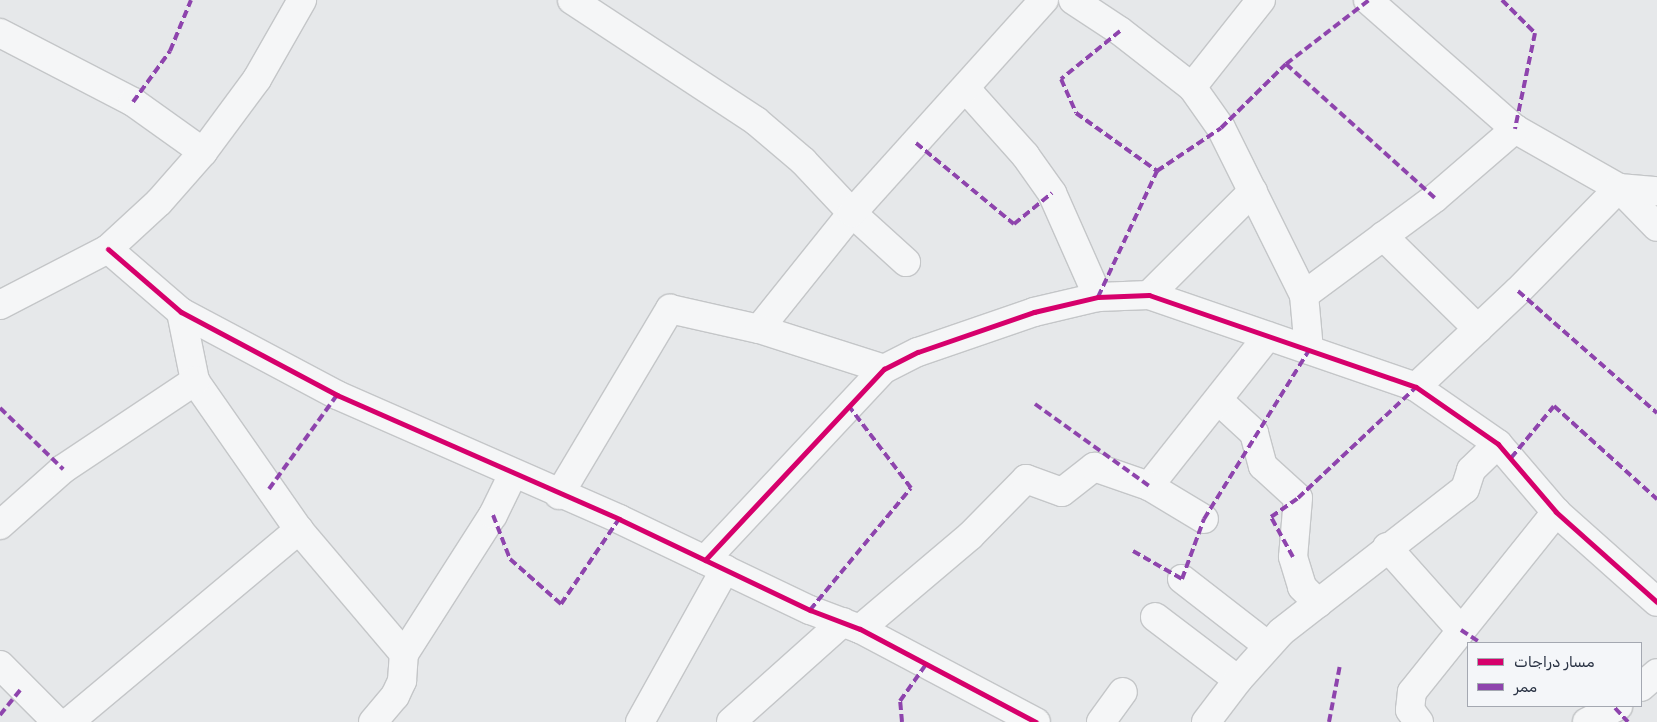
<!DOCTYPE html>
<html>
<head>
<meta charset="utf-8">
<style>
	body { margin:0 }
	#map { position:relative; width:1657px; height:722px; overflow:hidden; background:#e6e8ea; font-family:Rubik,"Noto Sans Arabic",sans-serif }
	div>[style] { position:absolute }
	.roads { filter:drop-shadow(1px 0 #c4c6c8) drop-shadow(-1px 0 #c4c6c8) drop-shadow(0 1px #c4c6c8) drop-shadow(0 -1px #c4c6c8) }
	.minor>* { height:28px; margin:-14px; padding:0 14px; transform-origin:14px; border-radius:14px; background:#f5f6f7 }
	.quiet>* { height:4px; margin-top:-2px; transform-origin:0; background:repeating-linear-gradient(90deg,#8e44ad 0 8px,transparent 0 12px) }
	.cycleway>* { height:5px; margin:-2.5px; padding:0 2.5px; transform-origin:2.5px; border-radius:2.5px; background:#d6006c }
	span { translate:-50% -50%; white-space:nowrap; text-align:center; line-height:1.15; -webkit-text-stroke:4px #f4f6f9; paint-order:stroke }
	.legend { position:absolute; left:1467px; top:642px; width:175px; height:65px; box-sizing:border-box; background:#f4f6f9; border:1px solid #a4a8b1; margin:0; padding:6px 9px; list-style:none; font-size:15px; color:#2b3445 }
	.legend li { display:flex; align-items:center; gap:10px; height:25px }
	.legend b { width:25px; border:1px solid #a4a8b1 }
</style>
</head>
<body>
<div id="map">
	<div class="roads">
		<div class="minor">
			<i style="left:572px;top:0;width:220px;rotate:33.3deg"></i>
			<i style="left:756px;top:121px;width:62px;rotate:40.4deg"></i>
			<i style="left:803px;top:161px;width:71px;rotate:46.7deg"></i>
			<i style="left:852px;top:213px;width:73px;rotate:42.2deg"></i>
			<i style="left:1073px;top:0;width:56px;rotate:33.4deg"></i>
			<i style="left:1120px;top:31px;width:91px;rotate:37.9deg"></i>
			<i style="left:1192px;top:87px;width:50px;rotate:54.7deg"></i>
			<i style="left:1221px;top:128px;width:186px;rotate:63.6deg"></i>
			<i style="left:1304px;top:295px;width:55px;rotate:84.8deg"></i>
			<i style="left:1368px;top:0;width:196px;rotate:41.3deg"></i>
			<i style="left:1515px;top:129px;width:120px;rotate:29.6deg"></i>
			<i style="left:1619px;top:188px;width:54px;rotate:45.7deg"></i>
			<i style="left:0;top:33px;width:150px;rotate:27.4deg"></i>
			<i style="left:133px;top:102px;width:86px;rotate:35.5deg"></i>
			<i style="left:1192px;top:87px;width:111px;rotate:-51.6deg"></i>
			<i style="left:966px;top:89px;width:89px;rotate:48.2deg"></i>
			<i style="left:1025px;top:155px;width:47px;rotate:54.6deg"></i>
			<i style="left:1052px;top:193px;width:114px;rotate:66.1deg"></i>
			<i style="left:1383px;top:236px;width:133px;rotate:44.4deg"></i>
			<i style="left:108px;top:249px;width:96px;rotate:40.8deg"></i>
			<i style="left:181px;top:312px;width:177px;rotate:28deg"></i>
			<i style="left:337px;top:395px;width:308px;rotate:23.7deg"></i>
			<i style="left:619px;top:519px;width:212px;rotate:25.5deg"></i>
			<i style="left:810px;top:610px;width:53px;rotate:20.8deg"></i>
			<i style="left:860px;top:629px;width:199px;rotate:27.9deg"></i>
			<i style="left:1149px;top:295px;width:147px;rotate:-45deg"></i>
			<i style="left:1304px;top:295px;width:163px;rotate:-36.5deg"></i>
			<i style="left:1435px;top:198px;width:106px;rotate:-40.8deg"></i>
			<i style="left:0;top:305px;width:122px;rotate:-27.4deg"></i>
			<i style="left:108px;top:249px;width:69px;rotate:-42.7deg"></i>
			<i style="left:159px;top:202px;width:67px;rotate:-48.7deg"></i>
			<i style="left:203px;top:152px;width:91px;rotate:-53.5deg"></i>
			<i style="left:257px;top:79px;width:91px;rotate:-60.3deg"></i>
			<i style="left:181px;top:312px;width:70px;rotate:78.5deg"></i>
			<i style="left:195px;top:381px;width:182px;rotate:55.1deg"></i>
			<i style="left:299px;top:530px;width:162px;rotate:49.7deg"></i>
			<i style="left:759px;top:329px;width:149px;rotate:-51.3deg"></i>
			<i style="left:852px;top:213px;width:287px;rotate:-48deg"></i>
			<i style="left:1416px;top:387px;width:140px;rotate:-43.3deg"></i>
			<i style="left:1518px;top:291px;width:144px;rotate:-45.6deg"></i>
			<i style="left:1619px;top:188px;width:38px;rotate:5deg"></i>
			<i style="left:1218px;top:400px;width:49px;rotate:42.5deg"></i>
			<i style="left:1254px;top:433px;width:34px;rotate:75deg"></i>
			<i style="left:1263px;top:466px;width:47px;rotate:42.4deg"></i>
			<i style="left:1298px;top:498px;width:59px;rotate:94.8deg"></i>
			<i style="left:1293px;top:557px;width:31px;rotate:73deg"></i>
			<i style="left:1302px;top:587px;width:23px;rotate:45deg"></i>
			<i style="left:1149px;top:486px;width:191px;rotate:-51.6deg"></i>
			<i style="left:559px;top:495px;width:217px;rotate:-59.2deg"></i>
			<i style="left:670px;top:309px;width:91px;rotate:12.7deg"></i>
			<i style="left:759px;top:329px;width:131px;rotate:17.7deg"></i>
			<i style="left:0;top:525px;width:84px;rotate:-41.6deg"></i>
			<i style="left:63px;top:469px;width:159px;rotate:-33.7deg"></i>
			<i style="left:1387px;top:547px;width:111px;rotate:48.3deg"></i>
			<i style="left:705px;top:560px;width:262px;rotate:-46.9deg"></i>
			<i style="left:884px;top:369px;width:38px;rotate:-27deg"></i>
			<i style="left:918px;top:352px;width:123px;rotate:-19deg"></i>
			<i style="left:1034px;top:312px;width:66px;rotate:-13.2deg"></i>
			<i style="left:1098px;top:297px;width:51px;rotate:-2.2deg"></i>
			<i style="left:1149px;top:295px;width:282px;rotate:19deg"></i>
			<i style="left:1416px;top:387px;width:100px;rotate:34.8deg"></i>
			<i style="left:1498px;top:444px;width:89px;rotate:49.5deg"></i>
			<i style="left:1556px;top:512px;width:135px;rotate:41.7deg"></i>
			<i style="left:1182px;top:579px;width:108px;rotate:37.8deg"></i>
			<i style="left:1155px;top:617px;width:104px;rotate:37.2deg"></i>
			<i style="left:860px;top:629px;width:144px;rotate:-40.2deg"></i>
			<i style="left:970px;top:536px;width:80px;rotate:-45.5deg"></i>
			<i style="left:1026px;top:479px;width:38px;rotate:20deg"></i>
			<i style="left:1062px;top:492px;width:41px;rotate:-38deg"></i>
			<i style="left:1094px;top:467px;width:58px;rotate:19.1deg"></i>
			<i style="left:1149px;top:486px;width:64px;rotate:31deg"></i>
			<i style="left:0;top:665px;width:81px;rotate:45deg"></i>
			<i style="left:1641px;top:687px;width:21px;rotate:-41deg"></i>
			<i style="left:69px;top:722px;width:300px;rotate:-39.9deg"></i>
			<i style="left:373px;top:722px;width:34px;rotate:-50deg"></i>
			<i style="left:395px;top:696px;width:17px;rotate:-65deg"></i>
			<i style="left:402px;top:681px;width:27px;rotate:-86deg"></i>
			<i style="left:404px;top:654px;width:165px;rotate:-57.4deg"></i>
			<i style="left:493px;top:515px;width:46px;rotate:-64deg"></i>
			<i style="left:640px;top:722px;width:175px;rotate:-60.9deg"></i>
			<i style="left:731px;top:722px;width:150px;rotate:-41.8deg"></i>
			<i style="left:1101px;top:722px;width:37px;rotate:-54deg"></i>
			<i style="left:1206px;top:722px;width:53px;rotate:-52.7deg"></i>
			<i style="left:1238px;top:680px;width:64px;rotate:-48.1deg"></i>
			<i style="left:1281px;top:632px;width:233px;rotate:-37.9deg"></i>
			<i style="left:1465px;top:489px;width:20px;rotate:-72deg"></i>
			<i style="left:1471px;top:470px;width:37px;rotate:-44deg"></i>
			<i style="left:1419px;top:722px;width:15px;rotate:-127deg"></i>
			<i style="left:1410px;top:710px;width:18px;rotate:-84deg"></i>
			<i style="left:1412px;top:692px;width:231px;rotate:-51.3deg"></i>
			<i style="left:1587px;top:722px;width:35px;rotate:-27deg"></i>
		</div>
	</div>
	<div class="quiet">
		<i style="left:1502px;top:0;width:47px;rotate:45deg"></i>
		<i style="left:1535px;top:33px;width:98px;rotate:101.8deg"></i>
		<i style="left:1120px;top:31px;width:76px;rotate:140.9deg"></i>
		<i style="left:1061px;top:79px;width:37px;rotate:66deg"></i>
		<i style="left:1076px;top:113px;width:100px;rotate:35.6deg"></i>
		<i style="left:1286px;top:64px;width:200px;rotate:42deg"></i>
		<i style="left:133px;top:102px;width:63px;rotate:-54deg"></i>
		<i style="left:170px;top:51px;width:55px;rotate:-67.6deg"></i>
		<i style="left:916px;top:143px;width:127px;rotate:39.6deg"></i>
		<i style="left:1014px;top:224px;width:49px;rotate:-39.2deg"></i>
		<i style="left:1518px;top:291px;width:185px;rotate:41.3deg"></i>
		<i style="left:1098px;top:297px;width:139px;rotate:-64.9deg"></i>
		<i style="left:1157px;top:171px;width:77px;rotate:-33.9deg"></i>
		<i style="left:1221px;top:128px;width:91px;rotate:-44.6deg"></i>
		<i style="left:1286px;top:64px;width:105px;rotate:-37.6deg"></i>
		<i style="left:1035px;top:404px;width:140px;rotate:35.7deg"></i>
		<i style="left:0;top:408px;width:88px;rotate:44.1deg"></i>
		<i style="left:1511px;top:458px;width:67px;rotate:-50.4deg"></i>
		<i style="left:1554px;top:406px;width:139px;rotate:42.1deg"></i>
		<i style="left:269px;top:489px;width:116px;rotate:-54.1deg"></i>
		<i style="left:493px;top:515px;width:47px;rotate:68.9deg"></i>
		<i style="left:510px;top:559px;width:68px;rotate:41.4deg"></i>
		<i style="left:561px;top:604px;width:103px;rotate:-55.7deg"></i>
		<i style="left:1133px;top:551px;width:56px;rotate:29.7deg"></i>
		<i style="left:1182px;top:579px;width:64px;rotate:-69.9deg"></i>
		<i style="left:1204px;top:519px;width:199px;rotate:-58.1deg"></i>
		<i style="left:1293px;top:557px;width:46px;rotate:-118.8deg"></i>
		<i style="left:1271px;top:517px;width:33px;rotate:-35deg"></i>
		<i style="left:1298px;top:498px;width:162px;rotate:-43.2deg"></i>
		<i style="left:810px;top:610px;width:158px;rotate:-50.4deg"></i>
		<i style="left:911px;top:488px;width:104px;rotate:-127.2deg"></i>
		<i style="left:1461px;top:630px;width:24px;rotate:33deg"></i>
		<i style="left:1615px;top:708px;width:19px;rotate:47deg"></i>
		<i style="left:0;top:715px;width:35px;rotate:-51deg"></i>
		<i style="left:902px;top:722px;width:21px;rotate:-95deg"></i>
		<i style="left:900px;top:701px;width:47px;rotate:-54.6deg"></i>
		<i style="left:1329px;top:722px;width:58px;rotate:-79.1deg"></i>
	</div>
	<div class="cycleway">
		<i style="left:108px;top:249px;width:96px;rotate:40.8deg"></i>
		<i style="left:181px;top:312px;width:177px;rotate:28deg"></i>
		<i style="left:337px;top:395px;width:308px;rotate:23.7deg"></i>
		<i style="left:619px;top:519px;width:212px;rotate:25.5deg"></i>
		<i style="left:810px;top:610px;width:53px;rotate:20.8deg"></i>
		<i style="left:860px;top:629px;width:199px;rotate:27.9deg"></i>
		<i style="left:705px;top:560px;width:262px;rotate:-46.9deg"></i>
		<i style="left:884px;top:369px;width:38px;rotate:-27deg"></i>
		<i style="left:918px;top:352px;width:123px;rotate:-19deg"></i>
		<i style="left:1034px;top:312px;width:66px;rotate:-13.2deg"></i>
		<i style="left:1098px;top:297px;width:51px;rotate:-2.2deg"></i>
		<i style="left:1149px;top:295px;width:282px;rotate:19deg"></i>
		<i style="left:1416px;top:387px;width:100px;rotate:34.8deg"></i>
		<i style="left:1498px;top:444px;width:89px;rotate:49.5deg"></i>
		<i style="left:1556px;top:512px;width:135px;rotate:41.7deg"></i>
	</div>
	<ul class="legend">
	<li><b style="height:6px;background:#d6006c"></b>مسار دراجات</li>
	<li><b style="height:6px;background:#8e44ad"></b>ممر</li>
	</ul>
</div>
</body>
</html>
